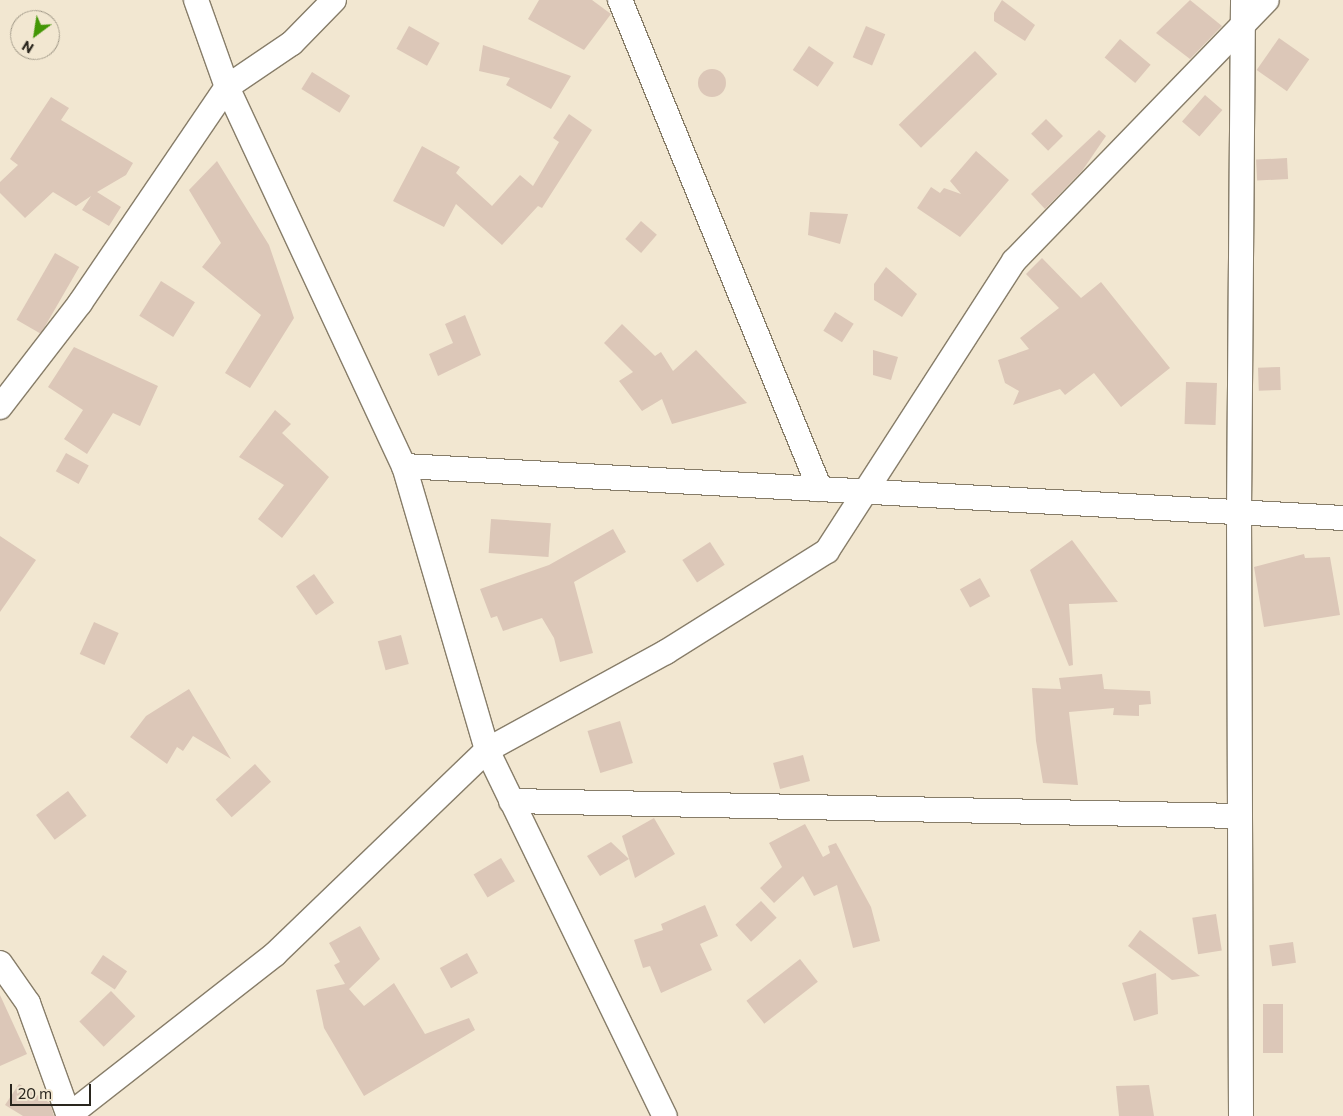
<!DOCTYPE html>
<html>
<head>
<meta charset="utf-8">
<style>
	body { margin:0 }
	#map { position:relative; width:1343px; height:1116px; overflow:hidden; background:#f2e7d1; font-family:Commissioner,sans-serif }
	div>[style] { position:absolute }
	.building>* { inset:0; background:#dcc7b8; transform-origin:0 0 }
	.round { border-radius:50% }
	.roads { filter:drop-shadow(1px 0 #877d69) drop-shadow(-1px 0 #877d69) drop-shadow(0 1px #877d69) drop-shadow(0 -1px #877d69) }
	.minor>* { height:24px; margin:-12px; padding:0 12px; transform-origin:12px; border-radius:12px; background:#fff }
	span { translate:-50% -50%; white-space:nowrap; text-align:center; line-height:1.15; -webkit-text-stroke:5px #f2e7d1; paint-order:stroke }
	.north { position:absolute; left:10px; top:10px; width:50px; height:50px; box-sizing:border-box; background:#f2e7d1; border:1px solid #a29a89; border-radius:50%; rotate:211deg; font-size:14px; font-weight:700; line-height:20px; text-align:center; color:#2a261e }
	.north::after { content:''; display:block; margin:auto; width:18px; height:22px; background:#439605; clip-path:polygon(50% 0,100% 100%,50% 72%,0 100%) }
	.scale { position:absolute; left:10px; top:1084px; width:81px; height:22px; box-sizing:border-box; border:2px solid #2a261e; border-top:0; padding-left:6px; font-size:15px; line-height:18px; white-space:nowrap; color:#2a261e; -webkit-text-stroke:4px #f2e7d1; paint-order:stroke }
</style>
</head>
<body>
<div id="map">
	<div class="building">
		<i style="clip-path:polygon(539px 0,592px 0,611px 14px,584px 50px,528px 19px)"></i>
		<i style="clip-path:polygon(1002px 0,1035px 25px,1025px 41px,994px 21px,994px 13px)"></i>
		<i style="clip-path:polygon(1190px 0,1222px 26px,1190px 59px,1156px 33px)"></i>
		<i style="left:409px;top:26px;width:35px;height:26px;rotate:29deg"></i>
		<i style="left:866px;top:26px;width:21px;height:34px;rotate:23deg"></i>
		<i style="left:1279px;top:38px;width:37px;height:39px;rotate:35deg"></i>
		<i style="left:1120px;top:39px;width:40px;height:24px;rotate:40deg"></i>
		<i style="clip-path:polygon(483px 45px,571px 76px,551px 109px,506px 85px,510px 78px,479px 71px)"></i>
		<i style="left:809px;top:46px;width:30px;height:29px;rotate:34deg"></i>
		<i style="left:975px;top:51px;width:32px;height:106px;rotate:46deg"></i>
		<i class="round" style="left:698px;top:69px;width:28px;height:28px"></i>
		<i style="left:312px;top:72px;width:45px;height:20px;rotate:32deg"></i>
		<i style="left:1205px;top:95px;width:23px;height:35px;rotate:41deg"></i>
		<i style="clip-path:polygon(51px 97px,69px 108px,61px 120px,133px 163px,126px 175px,97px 192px,121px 207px,109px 226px,82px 210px,91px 196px,76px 206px,53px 192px,25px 218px,0 193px,0 182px,18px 165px,10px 159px)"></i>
		<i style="clip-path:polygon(569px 114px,592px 130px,542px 208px,538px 206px,502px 245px,456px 204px,444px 227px,393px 201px,422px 146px,460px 167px,456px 173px,492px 206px,520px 175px,533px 186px,559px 142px,553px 138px)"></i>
		<i style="left:1046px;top:119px;width:24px;height:21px;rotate:45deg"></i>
		<i style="clip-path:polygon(1099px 130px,1106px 136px,1082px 171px,1045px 209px,1031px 194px)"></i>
		<i style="clip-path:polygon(976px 151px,1009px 180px,960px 237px,917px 208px,931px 187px,940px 193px,944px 188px,961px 194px,950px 181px)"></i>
		<i style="left:1287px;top:158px;width:21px;height:31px;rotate:87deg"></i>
		<i style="clip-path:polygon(217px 161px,269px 245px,294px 318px,250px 388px,225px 373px,261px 315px,202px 267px,221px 243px,189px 190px)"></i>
		<i style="clip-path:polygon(810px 212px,848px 214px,840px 244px,808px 235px)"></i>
		<i style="left:641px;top:221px;width:21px;height:24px;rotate:41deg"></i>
		<i style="left:55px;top:253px;width:28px;height:77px;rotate:30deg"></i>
		<i style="clip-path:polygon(1042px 258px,1081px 298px,1101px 282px,1170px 368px,1121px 407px,1094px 373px,1065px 395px,1060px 389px,1013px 405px,1019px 391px,1005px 383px,998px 360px,1029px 349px,1020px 338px,1059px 308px,1026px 274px)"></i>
		<i style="clip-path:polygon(886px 267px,917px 294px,902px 317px,874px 300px,874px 284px)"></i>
		<i style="left:161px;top:281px;width:40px;height:41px;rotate:32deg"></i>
		<i style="left:835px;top:312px;width:22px;height:22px;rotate:32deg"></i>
		<i style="clip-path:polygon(465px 315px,481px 355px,438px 376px,429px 354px,453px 343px,445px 324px)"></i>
		<i style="clip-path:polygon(622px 324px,655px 356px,661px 352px,673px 371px,696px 350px,747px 403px,672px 424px,662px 399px,642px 411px,619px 381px,633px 372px,604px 343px)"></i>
		<i style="clip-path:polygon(74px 347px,158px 386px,140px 426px,113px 413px,87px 454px,64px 439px,83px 410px,48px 387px)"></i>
		<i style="clip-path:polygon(873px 350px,898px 357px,891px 380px,873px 375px)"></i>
		<i style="left:1280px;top:367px;width:23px;height:22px;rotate:88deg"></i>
		<i style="left:1186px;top:382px;width:31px;height:42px;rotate:2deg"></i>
		<i style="clip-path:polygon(275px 410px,291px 424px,282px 433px,329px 477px,282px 538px,258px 519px,284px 485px,239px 457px)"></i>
		<i style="left:66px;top:453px;width:26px;height:21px;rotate:29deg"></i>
		<i style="left:491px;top:519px;width:60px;height:34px;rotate:4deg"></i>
		<i style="clip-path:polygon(613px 529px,626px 552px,574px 582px,593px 653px,560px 662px,554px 638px,542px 618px,503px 631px,497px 616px,491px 618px,480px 589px,549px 565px)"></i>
		<i style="clip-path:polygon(0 536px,36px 560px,0 612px)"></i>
		<i style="clip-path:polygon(1072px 540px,1118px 602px,1069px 604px,1073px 665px,1069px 666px,1030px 570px)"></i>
		<i style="left:710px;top:542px;width:27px;height:33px;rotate:57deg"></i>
		<i style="clip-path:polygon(1304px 554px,1305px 558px,1330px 557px,1340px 615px,1264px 627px,1254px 567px)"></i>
		<i style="left:314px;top:574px;width:35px;height:22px;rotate:55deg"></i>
		<i style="left:980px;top:578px;width:21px;height:23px;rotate:61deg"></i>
		<i style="left:94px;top:622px;width:27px;height:35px;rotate:24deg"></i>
		<i style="left:401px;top:635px;width:30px;height:24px;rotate:75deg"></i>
		<i style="clip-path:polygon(1102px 674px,1104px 689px,1150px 691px,1151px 704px,1139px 705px,1139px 716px,1113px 715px,1114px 708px,1069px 712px,1078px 785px,1043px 783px,1036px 741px,1032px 688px,1061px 689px,1059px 678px)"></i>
		<i style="clip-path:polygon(189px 689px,231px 759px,193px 736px,183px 751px,177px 747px,167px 764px,130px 737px,146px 716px)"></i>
		<i style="left:620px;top:721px;width:44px;height:34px;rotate:73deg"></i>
		<i style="left:803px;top:755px;width:27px;height:31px;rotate:75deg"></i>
		<i style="left:255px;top:764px;width:24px;height:53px;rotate:48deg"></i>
		<i style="left:68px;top:791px;width:31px;height:40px;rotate:53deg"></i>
		<i style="clip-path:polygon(654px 818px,675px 854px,635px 878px,622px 836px)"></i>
		<i style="clip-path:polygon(805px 824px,823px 857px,830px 853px,828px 846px,836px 843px,871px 907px,880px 941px,853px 948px,837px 885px,814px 896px,803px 876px,774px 903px,760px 888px,782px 867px,769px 843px)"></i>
		<i style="clip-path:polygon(611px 842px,629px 859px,600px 876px,587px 856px)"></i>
		<i style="left:501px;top:858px;width:27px;height:32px;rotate:59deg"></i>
		<i style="left:761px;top:901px;width:23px;height:35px;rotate:47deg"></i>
		<i style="clip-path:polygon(705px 905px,718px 936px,700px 944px,712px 970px,661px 993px,650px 966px,643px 968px,634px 940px,663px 930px,661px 924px)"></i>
		<i style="left:1216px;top:914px;width:37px;height:24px;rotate:81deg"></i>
		<i style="clip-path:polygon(360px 926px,380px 959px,349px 989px,364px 1006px,394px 983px,425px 1034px,469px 1018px,475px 1030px,364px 1096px,324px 1028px,316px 990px,345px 984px,334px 965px,340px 962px,329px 943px)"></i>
		<i style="clip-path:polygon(1140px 930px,1200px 976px,1172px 980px,1128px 946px)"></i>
		<i style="left:1293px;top:942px;width:21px;height:24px;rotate:82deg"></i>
		<i style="left:467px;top:953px;width:23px;height:31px;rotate:61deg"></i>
		<i style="left:103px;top:955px;width:29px;height:22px;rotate:34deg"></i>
		<i style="left:800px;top:959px;width:29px;height:68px;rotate:52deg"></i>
		<i style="clip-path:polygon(1156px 973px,1158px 1014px,1134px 1021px,1122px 983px)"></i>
		<i style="left:111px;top:991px;width:35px;height:44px;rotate:46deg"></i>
		<i style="clip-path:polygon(0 995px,27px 1054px,0 1066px)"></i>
		<i style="left:1263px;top:1004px;width:20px;height:49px"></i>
		<i style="clip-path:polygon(19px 1084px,50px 1103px,54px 1116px,23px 1116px,5px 1105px)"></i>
		<i style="clip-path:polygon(1149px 1085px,1154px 1116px,1119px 1116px,1116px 1086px)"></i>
	</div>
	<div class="roads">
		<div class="minor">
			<i style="left:196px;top:0;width:92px;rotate:70.4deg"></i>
			<i style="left:227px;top:87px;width:418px;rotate:65deg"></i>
			<i style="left:404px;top:466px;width:296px;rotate:73.7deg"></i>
			<i style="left:487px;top:750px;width:407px;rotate:64.1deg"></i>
			<i style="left:620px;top:0;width:528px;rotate:67.76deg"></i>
			<i style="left:0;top:407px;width:131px;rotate:-52.4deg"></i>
			<i style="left:80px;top:303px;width:261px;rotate:-55.8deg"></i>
			<i style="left:227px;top:87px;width:78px;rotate:-34.1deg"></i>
			<i style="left:292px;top:43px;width:60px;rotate:-45.7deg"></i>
			<i style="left:404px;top:466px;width:940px;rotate:3.17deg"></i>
			<i style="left:511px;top:801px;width:729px;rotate:1.18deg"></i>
			<i style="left:0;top:963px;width:49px;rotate:55deg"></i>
			<i style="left:28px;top:1003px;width:120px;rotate:70.1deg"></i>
			<i style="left:68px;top:1116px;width:263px;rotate:-38deg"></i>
			<i style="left:275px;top:954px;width:294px;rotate:-43.9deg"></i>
			<i style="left:487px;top:750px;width:204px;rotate:-28.7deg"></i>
			<i style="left:666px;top:652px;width:190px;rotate:-32.1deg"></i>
			<i style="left:827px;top:551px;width:345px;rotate:-57.2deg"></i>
			<i style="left:1014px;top:261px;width:363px;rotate:-45.9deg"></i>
			<i style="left:1241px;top:1116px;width:603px;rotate:-90.19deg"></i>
			<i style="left:1239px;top:513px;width:513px;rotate:-89.55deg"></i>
		</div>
	</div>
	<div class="north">N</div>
	<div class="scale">20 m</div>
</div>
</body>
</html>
